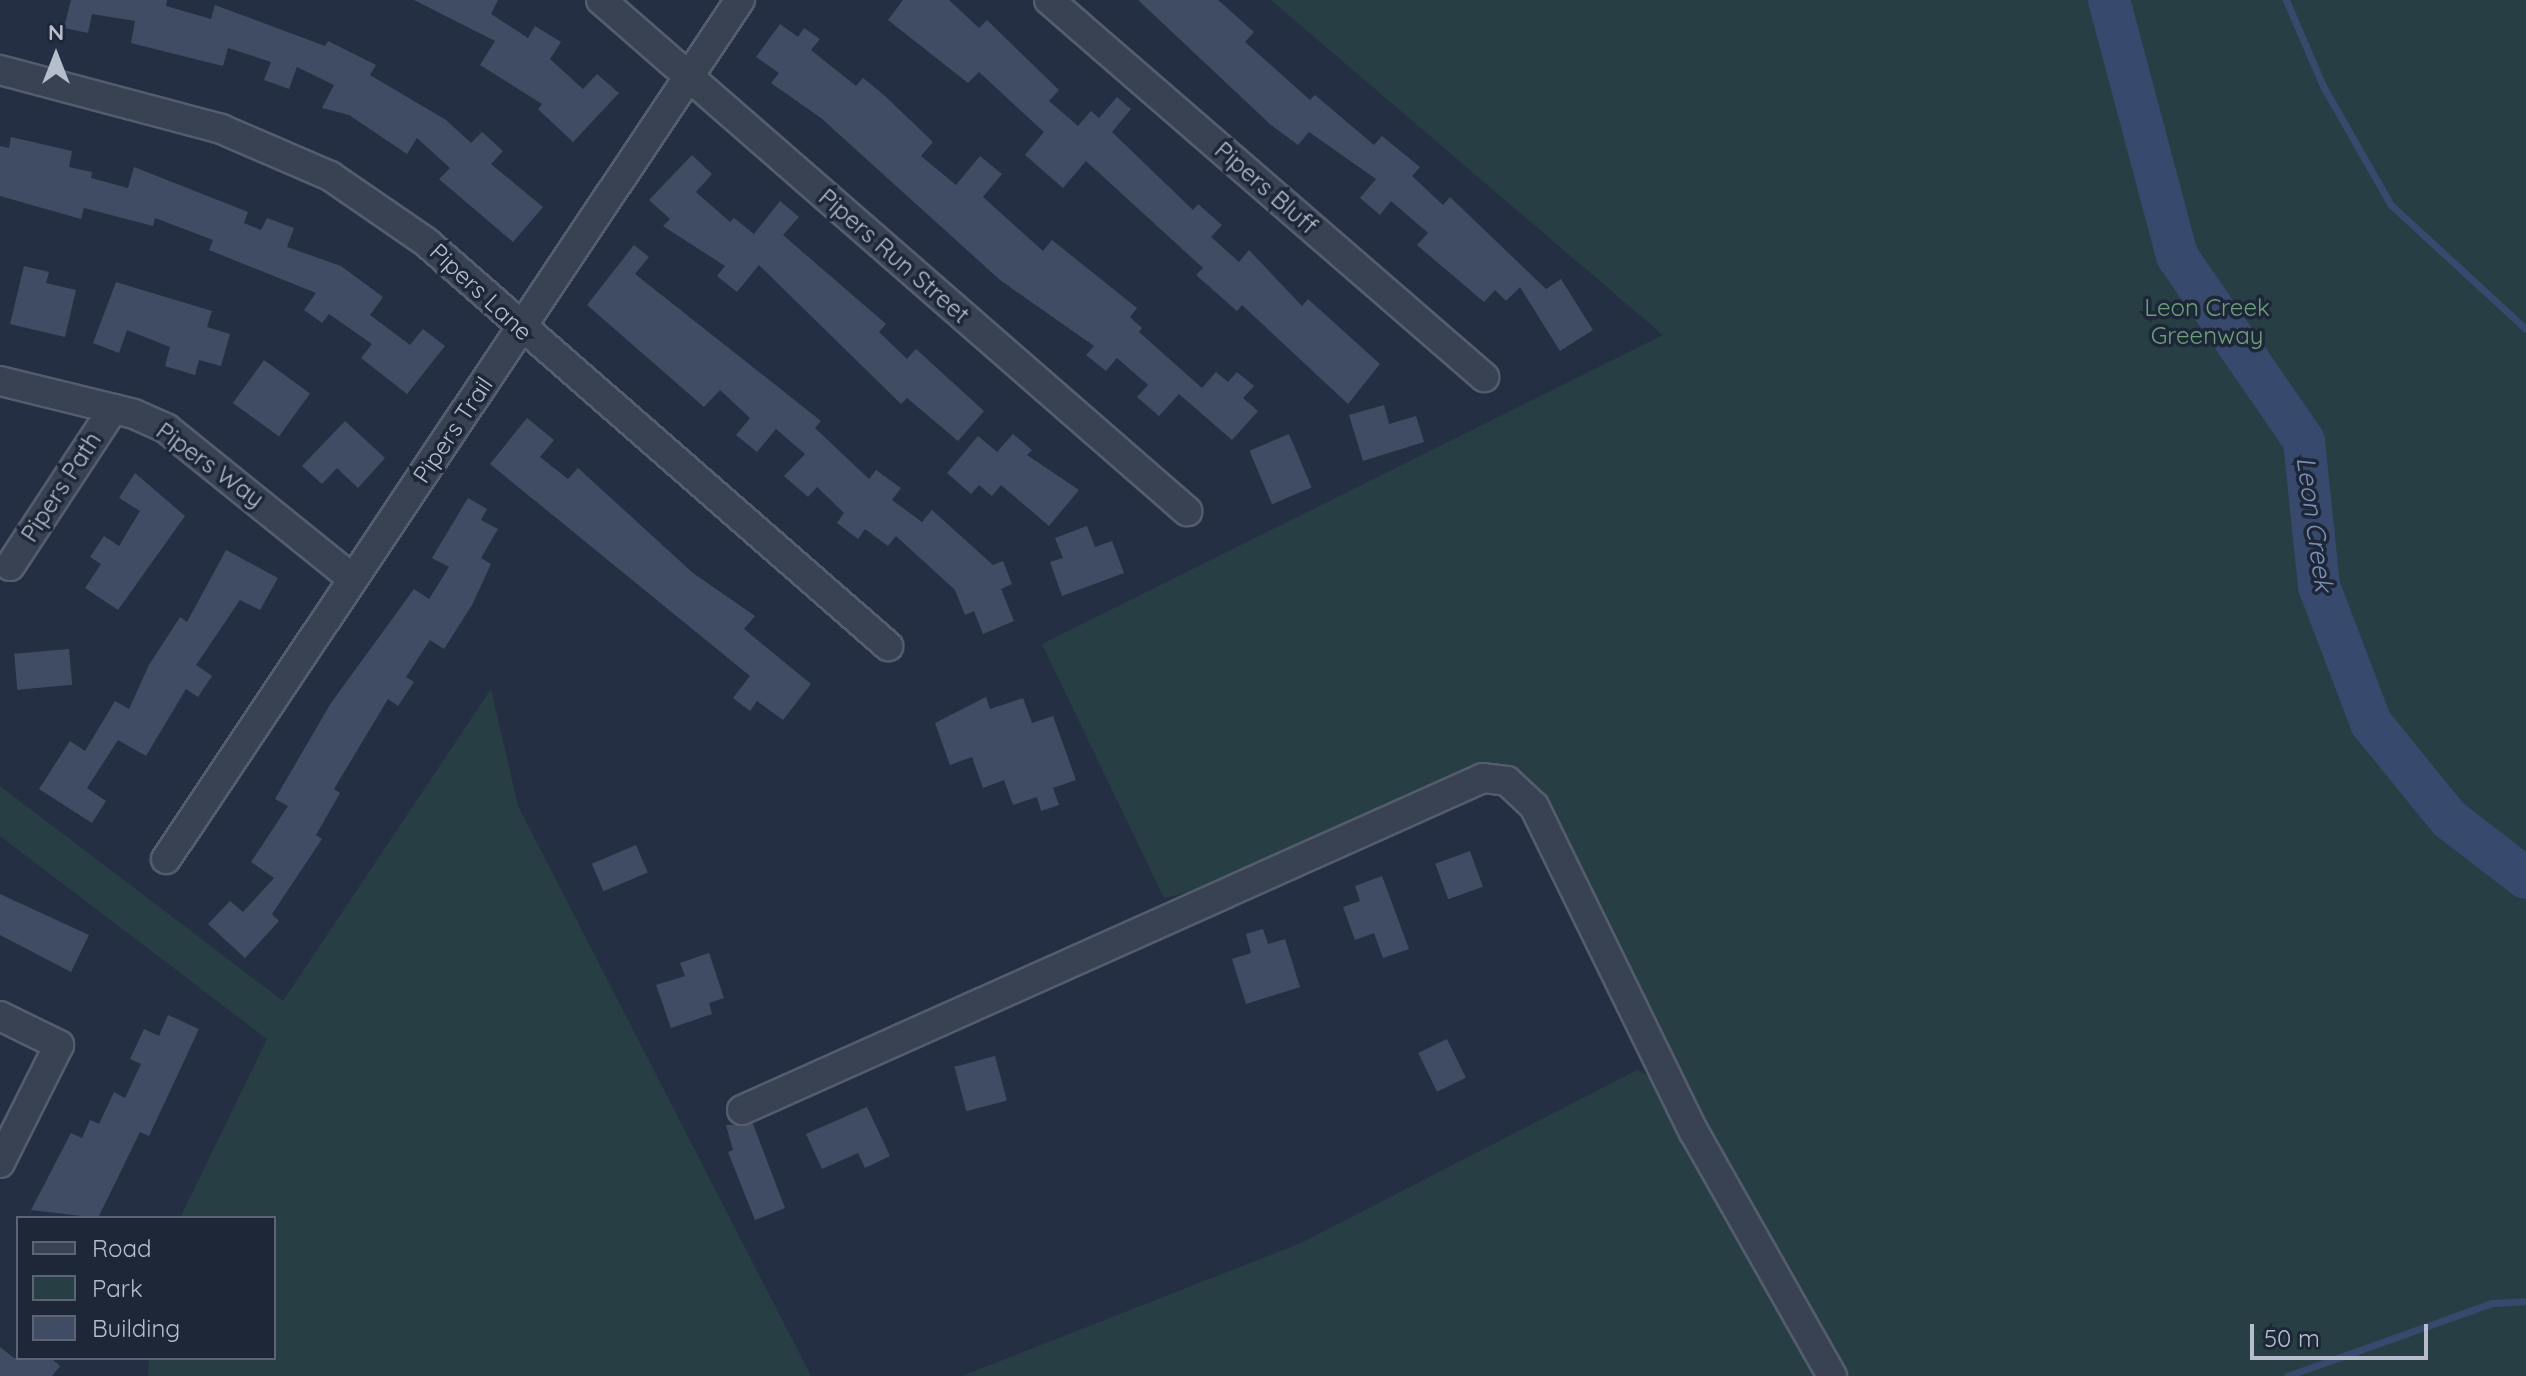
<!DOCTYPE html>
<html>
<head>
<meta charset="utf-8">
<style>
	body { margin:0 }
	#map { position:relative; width:2526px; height:1376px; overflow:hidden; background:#252f43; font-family:Quicksand,sans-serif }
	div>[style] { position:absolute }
	.green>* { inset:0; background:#273f44 }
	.stream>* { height:7px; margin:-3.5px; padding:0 3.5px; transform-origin:3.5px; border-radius:3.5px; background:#37496c }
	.river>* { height:42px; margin:-21px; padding:0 21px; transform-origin:21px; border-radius:21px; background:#37496c }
	.building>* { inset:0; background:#404c64; transform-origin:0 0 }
	.roads { filter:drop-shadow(2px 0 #545d6d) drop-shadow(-2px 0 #545d6d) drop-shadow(0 2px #545d6d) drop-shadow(0 -2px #545d6d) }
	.minor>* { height:28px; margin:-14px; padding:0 14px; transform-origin:14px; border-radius:14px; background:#394253 }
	span { translate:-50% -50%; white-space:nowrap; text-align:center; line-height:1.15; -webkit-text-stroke:7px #1e2738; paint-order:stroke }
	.street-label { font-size:24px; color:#b6bdcd }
	.park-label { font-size:24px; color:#6c9f7b }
	.water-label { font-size:26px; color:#7c90b6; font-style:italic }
	.legend { position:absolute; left:16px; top:1216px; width:260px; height:144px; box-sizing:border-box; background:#1e2738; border:2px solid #5b6374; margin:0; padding:10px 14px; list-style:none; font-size:24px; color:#b6bdcd }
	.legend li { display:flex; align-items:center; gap:16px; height:40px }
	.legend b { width:40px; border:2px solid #5b6374 }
	.north { position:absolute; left:16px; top:16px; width:80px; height:80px; -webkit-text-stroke:6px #1e2738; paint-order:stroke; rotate:0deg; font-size:22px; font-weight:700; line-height:32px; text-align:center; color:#b6bdcd }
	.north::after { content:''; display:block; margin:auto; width:28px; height:36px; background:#b6bdcd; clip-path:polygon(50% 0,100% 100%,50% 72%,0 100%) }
	.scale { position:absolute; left:2250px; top:1324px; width:178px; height:36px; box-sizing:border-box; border:4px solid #b6bdcd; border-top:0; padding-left:10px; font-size:24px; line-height:28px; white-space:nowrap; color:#b6bdcd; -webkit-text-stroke:6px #1e2738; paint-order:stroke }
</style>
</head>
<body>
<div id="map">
	<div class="green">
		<i style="clip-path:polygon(1271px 0,2526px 0,2526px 1376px,962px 1376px,1301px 1243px,1637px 1070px,1687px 1096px,1533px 790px,1515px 767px,1482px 766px,1207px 888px,1164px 898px,1042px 644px,1663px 335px)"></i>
		<i style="clip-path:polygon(491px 689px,518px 806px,811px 1376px,148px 1376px,149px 1358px,274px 1358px,274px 1218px,180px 1218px,267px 1039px,0 836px,0 786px,283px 1001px)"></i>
	</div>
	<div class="stream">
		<i style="left:2286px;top:0;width:94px;rotate:66.7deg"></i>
		<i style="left:2323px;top:86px;width:137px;rotate:60.3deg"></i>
		<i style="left:2391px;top:205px;width:183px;rotate:42.6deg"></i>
		<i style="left:2287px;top:1376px;width:218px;rotate:-19.6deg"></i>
		<i style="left:2492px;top:1303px;width:34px;rotate:-3deg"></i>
	</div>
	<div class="river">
		<i style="left:2109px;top:0;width:265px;rotate:75.1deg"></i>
		<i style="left:2177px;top:256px;width:224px;rotate:55.5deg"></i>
		<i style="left:2304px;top:441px;width:146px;rotate:84.1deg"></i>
		<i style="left:2319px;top:586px;width:147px;rotate:69.2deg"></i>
		<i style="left:2371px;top:723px;width:124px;rotate:50.9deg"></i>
		<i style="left:2449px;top:819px;width:97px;rotate:37.5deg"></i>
	</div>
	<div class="building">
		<i style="clip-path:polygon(71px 0,167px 0,166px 6px,211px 19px,215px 5px,325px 46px,328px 41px,376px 65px,370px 75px,446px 120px,471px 143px,482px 132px,503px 151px,491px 164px,543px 207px,513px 242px,439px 179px,450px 168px,417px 138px,407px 154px,349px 115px,322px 108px,334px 85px,297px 67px,289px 89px,264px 80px,271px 62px,228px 48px,223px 66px,131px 43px,135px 21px,92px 14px,88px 33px,64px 28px)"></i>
		<i style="clip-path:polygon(414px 0,498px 0,491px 14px,528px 38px,535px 26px,561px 42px,550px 59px,583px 89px,597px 74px,619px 93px,573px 142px,538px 109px,542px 104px,480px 65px,495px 41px)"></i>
		<i style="clip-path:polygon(903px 0,949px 0,979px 28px,987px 20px,1059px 90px,1049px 101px,1078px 126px,1091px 111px,1099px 118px,1117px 97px,1131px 109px,1112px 132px,1193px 210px,1198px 204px,1222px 225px,1211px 237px,1239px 262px,1249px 250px,1302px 306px,1308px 299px,1380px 364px,1348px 404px,1242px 305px,1237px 311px,1196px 275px,1203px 268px,1086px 161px,1063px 188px,1025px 155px,1044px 132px,979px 72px,968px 83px,888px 20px)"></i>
		<i style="clip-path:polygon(1138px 0,1218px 0,1254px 32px,1245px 42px,1310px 100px,1315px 95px,1374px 145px,1382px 136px,1420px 167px,1412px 176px,1443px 205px,1450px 197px,1546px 289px,1561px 279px,1593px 330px,1560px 351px,1520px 287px,1506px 301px,1495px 290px,1484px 302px,1417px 245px,1428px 233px,1391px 201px,1380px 215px,1360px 198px,1376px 179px,1309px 132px,1298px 145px,1271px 125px)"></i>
		<i style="clip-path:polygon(780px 24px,798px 37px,804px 28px,820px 39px,811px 50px,856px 86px,863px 78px,884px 95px,933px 142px,921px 156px,956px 185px,980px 156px,1002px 174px,983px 197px,1043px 251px,1052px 240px,1137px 308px,1130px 317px,1142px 328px,1139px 332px,1202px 388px,1216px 372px,1228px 382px,1237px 372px,1254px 386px,1243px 398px,1258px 411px,1232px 440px,1179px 394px,1159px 416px,1137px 397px,1148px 385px,1117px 358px,1106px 371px,1086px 355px,1094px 346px,1000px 280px,821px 118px,771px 83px,779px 73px,756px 57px)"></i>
		<i style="clip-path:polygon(11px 137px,72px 151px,69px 167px,92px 172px,91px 178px,128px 188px,134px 167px,248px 212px,244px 223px,261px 230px,267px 218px,294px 228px,287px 247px,341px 266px,383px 297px,370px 315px,410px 345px,423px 329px,445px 346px,407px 394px,361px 358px,372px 344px,329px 314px,322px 323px,304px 310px,316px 293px,209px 250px,213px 240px,155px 218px,153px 226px,84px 208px,81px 219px,0 196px,0 146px,9px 148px)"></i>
		<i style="clip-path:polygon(692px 155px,712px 174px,696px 192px,730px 222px,734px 218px,754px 234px,780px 201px,799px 217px,783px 235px,886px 324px,879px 332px,907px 359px,916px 349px,984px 411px,958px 441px,907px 398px,901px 404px,759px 265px,737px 292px,717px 276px,725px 266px,663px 226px,670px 219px,649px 200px)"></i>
		<i style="clip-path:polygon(634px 245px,649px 257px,635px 274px,821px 421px,815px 428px,869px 479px,876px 470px,901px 488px,892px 500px,922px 522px,932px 510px,993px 565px,1003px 561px,1012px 584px,1001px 589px,1014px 621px,983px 634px,974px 611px,965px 615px,955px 590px,896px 536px,888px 546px,865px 529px,858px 539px,837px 523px,844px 513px,817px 487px,808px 497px,784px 476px,805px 454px,776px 429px,757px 452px,736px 435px,750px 418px,720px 390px,704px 407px,587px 305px)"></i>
		<i style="clip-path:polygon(24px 266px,49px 272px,46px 283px,76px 290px,65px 337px,10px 324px)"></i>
		<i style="clip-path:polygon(116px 282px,212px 311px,207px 327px,230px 334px,221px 366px,199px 360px,195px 375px,165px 366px,170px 347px,127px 330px,119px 353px,93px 343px)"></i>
		<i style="left:264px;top:360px;width:57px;height:53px;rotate:36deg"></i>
		<i style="clip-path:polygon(1384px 405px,1389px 424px,1416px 416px,1424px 442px,1363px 461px,1349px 415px)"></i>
		<i style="clip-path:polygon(527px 418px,554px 440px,540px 457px,568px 479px,578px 468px,693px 573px,755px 616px,744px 629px,811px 684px,783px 720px,757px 701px,750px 711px,733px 698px,750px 676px,490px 464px)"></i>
		<i style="clip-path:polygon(345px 421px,385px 458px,358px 488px,337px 468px,322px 484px,302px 466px)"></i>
		<i style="clip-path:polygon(1013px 434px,1032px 450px,1027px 455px,1079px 490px,1049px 526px,1001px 485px,992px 496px,979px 485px,971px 494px,947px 473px,978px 436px,997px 452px)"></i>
		<i style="left:1289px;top:434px;width:58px;height:43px;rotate:67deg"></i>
		<i style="clip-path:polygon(135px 473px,185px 516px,118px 610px,85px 588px,101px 564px,90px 557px,104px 536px,119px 546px,140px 511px,119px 498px)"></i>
		<i style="clip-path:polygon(468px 498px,487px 509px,481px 520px,498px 529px,481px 558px,491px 564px,472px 605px,444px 649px,430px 640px,406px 677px,414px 682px,398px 706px,388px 699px,334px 789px,340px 793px,316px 835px,322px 839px,272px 914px,279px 921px,245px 958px,208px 924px,230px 901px,243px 912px,274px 878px,251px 862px,288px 806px,275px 799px,331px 703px,414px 589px,429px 599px,449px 567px,432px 558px)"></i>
		<i style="clip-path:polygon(1087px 526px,1095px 547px,1112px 541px,1124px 573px,1062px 596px,1050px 562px,1063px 558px,1055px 538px)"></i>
		<i style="clip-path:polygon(226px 550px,278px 578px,260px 610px,240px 600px,196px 665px,212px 676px,198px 697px,186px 689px,146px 756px,118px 740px,87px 788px,106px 801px,92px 823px,39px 789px,70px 741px,85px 751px,115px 701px,129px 709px,149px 665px,180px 617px,187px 622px)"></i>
		<i style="left:69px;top:649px;width:36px;height:55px;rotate:85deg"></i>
		<i style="clip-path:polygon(986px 697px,990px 709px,1023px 698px,1032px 723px,1053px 716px,1076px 780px,1053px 788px,1059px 805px,1041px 811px,1037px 797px,1013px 805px,1004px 780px,983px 788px,972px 757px,950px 765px,935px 723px)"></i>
		<i style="left:636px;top:845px;width:30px;height:48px;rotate:67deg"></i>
		<i style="left:1470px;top:851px;width:38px;height:37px;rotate:70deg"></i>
		<i style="clip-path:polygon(1382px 876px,1409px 949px,1383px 958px,1374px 933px,1355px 940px,1343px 907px,1360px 901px,1355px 886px)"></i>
		<i style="clip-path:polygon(0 894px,89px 935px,71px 972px,0 935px)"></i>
		<i style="clip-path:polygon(1263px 929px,1268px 944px,1285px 939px,1300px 987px,1246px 1004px,1232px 959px,1251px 953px,1246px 934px)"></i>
		<i style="clip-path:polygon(709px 953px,724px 998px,709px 1003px,712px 1014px,671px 1028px,656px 985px,685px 976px,680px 963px)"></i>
		<i style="clip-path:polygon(168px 1015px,199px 1029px,149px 1136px,140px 1132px,98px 1218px,31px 1210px,71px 1133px,82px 1138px,90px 1120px,99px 1124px,114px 1092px,125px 1098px,141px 1064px,130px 1059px,144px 1029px,159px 1036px)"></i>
		<i style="left:1447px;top:1039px;width:43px;height:32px;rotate:64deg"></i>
		<i style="left:995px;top:1056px;width:46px;height:42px;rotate:75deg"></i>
		<i style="clip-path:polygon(867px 1107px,890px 1156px,865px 1168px,858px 1153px,822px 1169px,806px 1134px)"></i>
		<i style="clip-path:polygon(753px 1124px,785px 1208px,755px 1220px,728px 1152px,733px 1150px,726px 1125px)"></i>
		<i style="clip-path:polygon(0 1347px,14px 1358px,51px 1358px,60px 1366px,52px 1376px,0 1376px)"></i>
	</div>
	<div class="roads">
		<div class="minor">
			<i style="left:601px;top:0;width:778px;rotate:41.09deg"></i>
			<i style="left:1049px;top:0;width:576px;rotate:40.91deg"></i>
			<i style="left:0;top:70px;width:229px;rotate:14.9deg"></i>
			<i style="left:221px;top:129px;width:119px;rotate:23.3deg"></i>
			<i style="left:330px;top:176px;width:116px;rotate:34.5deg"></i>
			<i style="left:426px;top:242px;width:614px;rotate:41.17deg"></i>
			<i style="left:0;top:381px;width:138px;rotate:13.8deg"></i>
			<i style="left:134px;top:414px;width:36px;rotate:24deg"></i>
			<i style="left:167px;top:429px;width:239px;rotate:38.9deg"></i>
			<i style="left:10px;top:566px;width:188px;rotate:-56.7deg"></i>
			<i style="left:166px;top:859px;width:1033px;rotate:-56.25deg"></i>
			<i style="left:0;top:1016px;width:66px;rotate:26.2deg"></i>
			<i style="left:59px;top:1045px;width:132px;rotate:116.6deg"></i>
			<i style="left:742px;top:1110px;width:812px;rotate:-24.13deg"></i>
			<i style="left:1483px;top:778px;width:24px;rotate:7deg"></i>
			<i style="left:1507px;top:781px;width:37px;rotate:43deg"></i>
			<i style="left:1534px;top:806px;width:363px;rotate:63.9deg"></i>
			<i style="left:1694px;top:1132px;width:280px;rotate:60.5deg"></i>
		</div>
	</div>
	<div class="street-label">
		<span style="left:1266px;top:188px;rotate:41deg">Pipers Bluff</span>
		<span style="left:894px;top:256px;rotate:41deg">Pipers Run Street</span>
		<span style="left:481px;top:292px;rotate:43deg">Pipers Lane</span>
		<span style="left:453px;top:430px;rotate:-56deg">Pipers Trail</span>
		<span style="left:210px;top:465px;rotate:36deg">Pipers Way</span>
		<span style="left:61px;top:487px;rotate:-57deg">Pipers Path</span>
	</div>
	<div class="park-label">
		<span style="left:2207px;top:322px">Leon Creek<br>Greenway</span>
	</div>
	<div class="water-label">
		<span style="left:2315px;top:524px;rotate:82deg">Leon Creek</span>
	</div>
	<ul class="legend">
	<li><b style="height:10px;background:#394253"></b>Road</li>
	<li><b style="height:22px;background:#273f44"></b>Park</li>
	<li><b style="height:22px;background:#404c64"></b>Building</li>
	</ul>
	<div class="north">N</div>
	<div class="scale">50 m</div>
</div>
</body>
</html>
